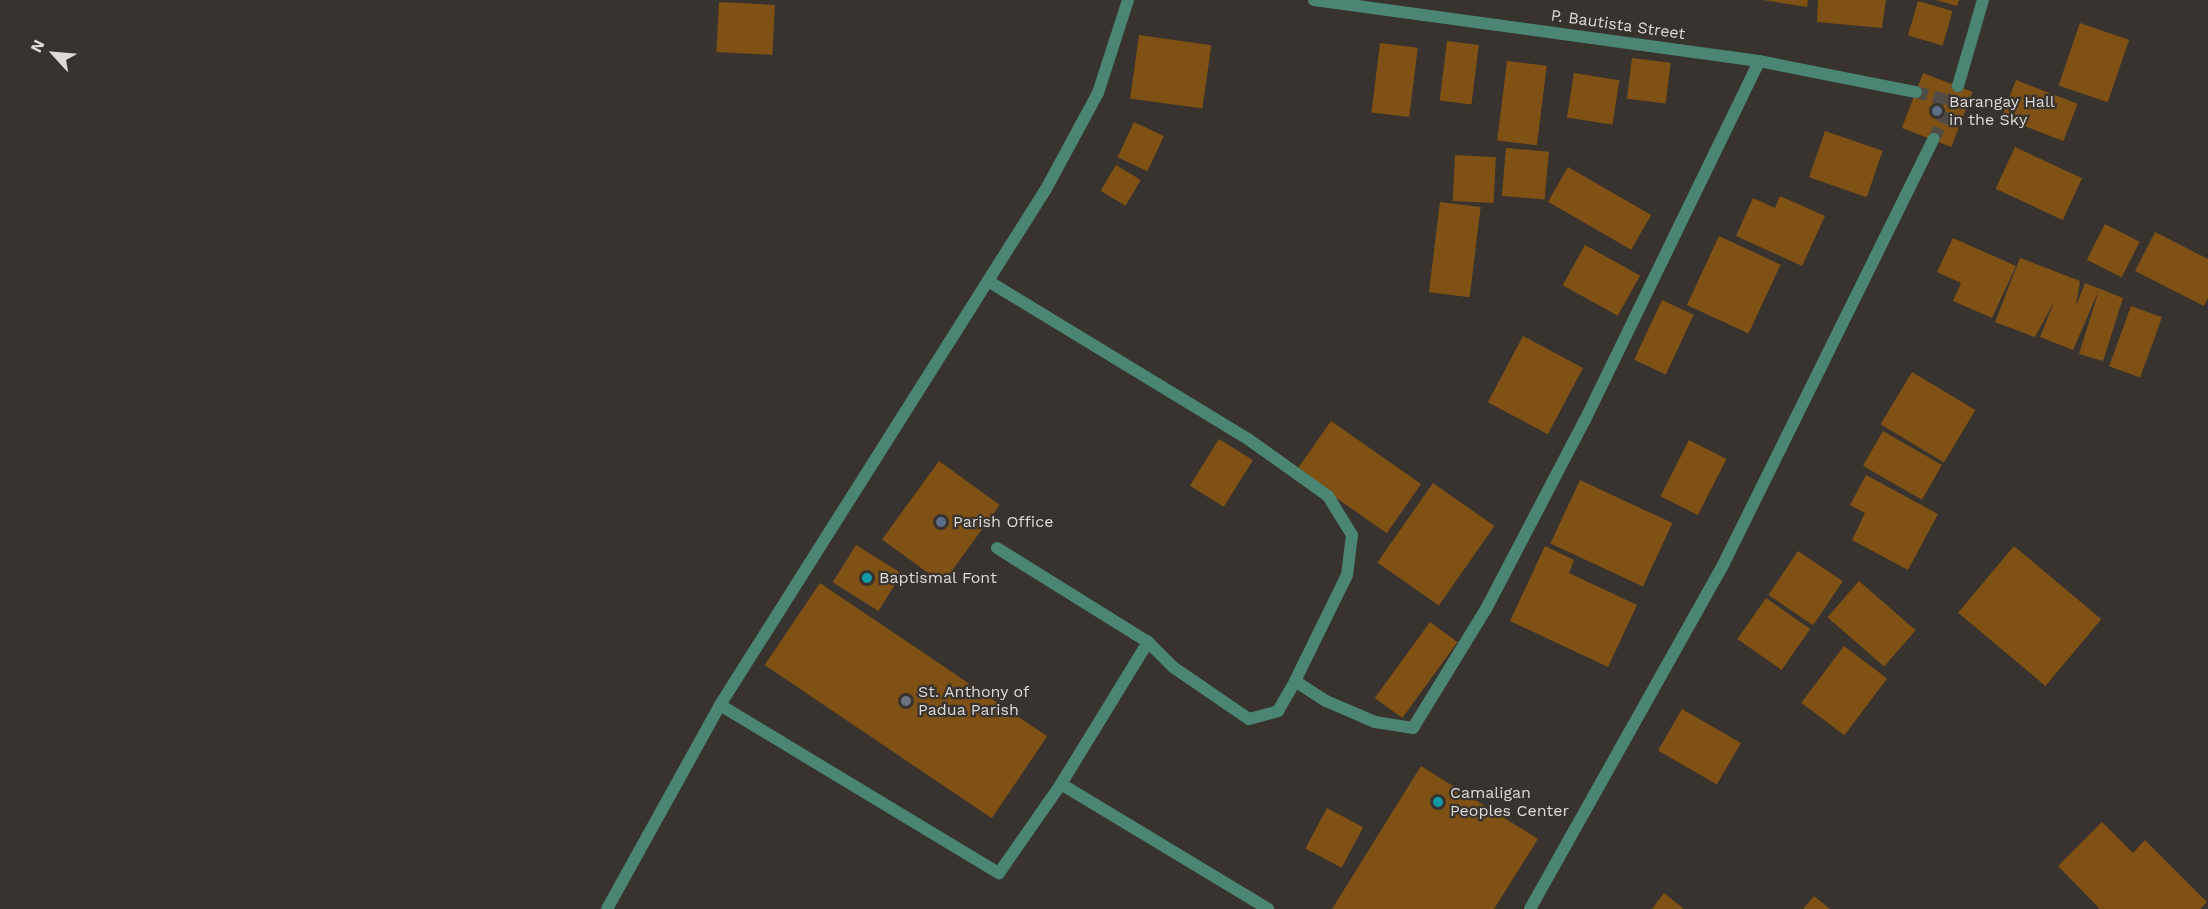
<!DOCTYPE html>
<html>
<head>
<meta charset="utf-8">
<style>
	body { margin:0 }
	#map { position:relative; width:2208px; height:909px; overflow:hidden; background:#38332e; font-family:"Work Sans",sans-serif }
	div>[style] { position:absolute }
	.building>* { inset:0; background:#7f5114; transform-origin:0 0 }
	.tertiary-tunnel>* { height:12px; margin-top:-6px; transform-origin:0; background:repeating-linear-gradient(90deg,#514c47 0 12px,transparent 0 18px) }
	.service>* { height:12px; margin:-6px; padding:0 6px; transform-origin:6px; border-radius:6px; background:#4a8673 }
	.minor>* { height:12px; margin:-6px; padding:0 6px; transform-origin:6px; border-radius:6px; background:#4a8673 }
	.tertiary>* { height:12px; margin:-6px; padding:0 6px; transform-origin:6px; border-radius:6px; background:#4a8673 }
	.dots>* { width:16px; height:16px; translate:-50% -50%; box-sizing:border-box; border:3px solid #38332e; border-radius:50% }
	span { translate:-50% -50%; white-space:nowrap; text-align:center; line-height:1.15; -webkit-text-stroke:4.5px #38332e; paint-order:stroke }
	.street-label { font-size:16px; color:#dddad7 }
	.poi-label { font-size:16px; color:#dddad7 }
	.left { translate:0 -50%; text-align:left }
	.north { position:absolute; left:24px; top:24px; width:60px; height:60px; -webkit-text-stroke:4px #38332e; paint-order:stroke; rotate:296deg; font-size:16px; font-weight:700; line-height:24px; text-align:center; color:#dddad7 }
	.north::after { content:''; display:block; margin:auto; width:21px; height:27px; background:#dddad7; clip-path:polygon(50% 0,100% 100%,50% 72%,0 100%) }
</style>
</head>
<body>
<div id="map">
	<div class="building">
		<i style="clip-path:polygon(1763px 0,1808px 0,1807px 7px)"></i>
		<i style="clip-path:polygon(1818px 0,1886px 0,1882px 28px,1817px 22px)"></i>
		<i style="clip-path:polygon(1936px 0,1959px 0,1957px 6px)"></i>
		<i style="left:1918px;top:1px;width:36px;height:36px;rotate:16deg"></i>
		<i style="left:719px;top:2px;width:56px;height:50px;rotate:3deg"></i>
		<i style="left:2080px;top:23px;width:52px;height:66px;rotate:19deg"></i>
		<i style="left:1139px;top:35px;width:73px;height:64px;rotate:8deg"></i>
		<i style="left:1447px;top:41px;width:32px;height:60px;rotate:7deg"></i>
		<i style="left:1380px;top:43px;width:38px;height:70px;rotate:7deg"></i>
		<i style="left:1632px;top:58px;width:39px;height:41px;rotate:7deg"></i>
		<i style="left:1507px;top:61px;width:40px;height:80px;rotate:7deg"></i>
		<i style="left:1574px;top:73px;width:46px;height:45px;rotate:9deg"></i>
		<i style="left:1923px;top:73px;width:53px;height:59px;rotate:21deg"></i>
		<i style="left:2016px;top:80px;width:66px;height:40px;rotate:21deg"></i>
		<i style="left:1134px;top:122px;width:33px;height:39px;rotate:25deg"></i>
		<i style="left:1825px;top:131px;width:61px;height:49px;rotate:19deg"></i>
		<i style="left:2015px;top:147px;width:74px;height:46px;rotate:25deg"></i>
		<i style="left:1506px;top:148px;width:43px;height:48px;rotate:5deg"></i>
		<i style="left:1455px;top:155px;width:41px;height:46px;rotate:3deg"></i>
		<i style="left:1116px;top:165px;width:29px;height:30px;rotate:31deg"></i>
		<i style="left:1568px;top:167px;width:96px;height:40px;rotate:30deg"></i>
		<i style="clip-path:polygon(1780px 196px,1825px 216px,1802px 266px,1736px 236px,1753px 198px,1775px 208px)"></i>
		<i style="left:1440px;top:202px;width:41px;height:91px;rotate:7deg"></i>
		<i style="left:2105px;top:224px;width:39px;height:40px;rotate:27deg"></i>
		<i style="clip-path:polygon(2155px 232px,2208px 259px,2208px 298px,2204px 306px,2135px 271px)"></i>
		<i style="left:1719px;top:236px;width:68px;height:76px;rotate:25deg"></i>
		<i style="clip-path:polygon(1953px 238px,2016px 266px,1992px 318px,1953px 301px,1961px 283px,1937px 272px)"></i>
		<i style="left:1585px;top:245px;width:63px;height:46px;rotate:29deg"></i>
		<i style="clip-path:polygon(2020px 258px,2080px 281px,2076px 306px,2085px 283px,2123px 298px,2103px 361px,2079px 354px,2099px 290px,2073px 350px,2040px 337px,2054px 302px,2035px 337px,1995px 322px)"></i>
		<i style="left:1662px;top:300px;width:35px;height:66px;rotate:25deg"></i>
		<i style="left:2131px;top:306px;width:33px;height:64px;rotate:20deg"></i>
		<i style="left:1523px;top:336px;width:68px;height:75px;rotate:28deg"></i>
		<i style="left:1912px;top:372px;width:74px;height:61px;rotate:31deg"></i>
		<i style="left:1331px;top:421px;width:110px;height:60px;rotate:35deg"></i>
		<i style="left:1883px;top:431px;width:68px;height:40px;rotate:30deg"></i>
		<i style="left:1219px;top:439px;width:40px;height:55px;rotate:32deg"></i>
		<i style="left:1689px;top:440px;width:42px;height:63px;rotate:27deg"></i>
		<i style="left:939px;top:461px;width:75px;height:97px;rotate:36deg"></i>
		<i style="clip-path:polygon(1866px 475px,1938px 514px,1908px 570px,1852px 540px,1865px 513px,1850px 505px)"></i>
		<i style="left:1580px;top:480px;width:102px;height:70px;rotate:25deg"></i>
		<i style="left:1433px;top:483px;width:75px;height:97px;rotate:35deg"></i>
		<i style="left:856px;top:545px;width:54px;height:44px;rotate:32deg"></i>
		<i style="clip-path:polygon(1545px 546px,1574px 560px,1569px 573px,1637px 605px,1608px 667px,1510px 621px)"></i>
		<i style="left:2014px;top:546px;width:114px;height:87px;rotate:40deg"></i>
		<i style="left:1798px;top:551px;width:54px;height:53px;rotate:34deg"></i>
		<i style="left:1859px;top:581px;width:75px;height:48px;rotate:41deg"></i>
		<i style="left:820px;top:583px;width:274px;height:99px;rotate:34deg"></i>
		<i style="left:1766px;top:598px;width:54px;height:50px;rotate:35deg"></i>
		<i style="left:1430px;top:622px;width:34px;height:94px;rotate:36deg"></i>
		<i style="left:1844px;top:646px;width:54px;height:71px;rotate:37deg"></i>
		<i style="left:1682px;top:709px;width:68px;height:48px;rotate:30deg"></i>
		<i style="clip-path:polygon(1421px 766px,1538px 839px,1494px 909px,1332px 909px)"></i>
		<i style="left:1327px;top:808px;width:41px;height:46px;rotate:28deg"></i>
		<i style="clip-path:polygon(2102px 822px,2133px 853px,2145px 840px,2207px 902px,2200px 909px,2100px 909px,2058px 866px)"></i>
		<i style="clip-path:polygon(1664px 893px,1684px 909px,1652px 909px)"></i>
		<i style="clip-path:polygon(1814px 896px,1830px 909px,1803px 909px)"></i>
	</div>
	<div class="tertiary-tunnel">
		<i style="left:1916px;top:92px;width:38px;rotate:15deg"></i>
		<i style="left:1934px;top:139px;width:58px;rotate:-65.6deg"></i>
	</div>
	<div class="service">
		<i style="left:997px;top:548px;width:178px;rotate:31.9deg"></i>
		<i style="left:1148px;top:642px;width:35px;rotate:45deg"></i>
		<i style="left:1173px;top:667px;width:92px;rotate:34.4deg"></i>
		<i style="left:1249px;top:719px;width:30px;rotate:-15deg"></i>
		<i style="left:1278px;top:711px;width:34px;rotate:-60deg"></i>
		<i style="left:720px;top:705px;width:326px;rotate:31.1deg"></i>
		<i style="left:999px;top:873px;width:108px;rotate:-55.1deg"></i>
		<i style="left:1061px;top:784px;width:167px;rotate:-58.5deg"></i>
		<i style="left:1061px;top:784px;width:242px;rotate:31.1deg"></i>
	</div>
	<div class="minor">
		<i style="left:988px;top:281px;width:304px;rotate:31.3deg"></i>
		<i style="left:1248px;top:439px;width:98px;rotate:35.5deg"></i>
		<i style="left:1328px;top:496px;width:46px;rotate:58.4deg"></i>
		<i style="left:1352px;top:535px;width:40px;rotate:97.1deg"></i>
		<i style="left:1347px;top:575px;width:118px;rotate:116.1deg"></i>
		<i style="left:1295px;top:681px;width:37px;rotate:33deg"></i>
		<i style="left:1326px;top:701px;width:53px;rotate:23.2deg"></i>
		<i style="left:1375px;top:722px;width:38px;rotate:9deg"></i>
		<i style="left:1413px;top:728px;width:140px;rotate:-58.5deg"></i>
		<i style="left:1486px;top:609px;width:213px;rotate:-62.4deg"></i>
		<i style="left:1585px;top:420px;width:399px;rotate:-64.1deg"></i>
		<i style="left:607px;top:909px;width:233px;rotate:-61deg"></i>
		<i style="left:720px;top:705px;width:610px;rotate:-57.72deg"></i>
		<i style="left:1046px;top:189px;width:109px;rotate:-61.6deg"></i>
		<i style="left:1098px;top:93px;width:98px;rotate:-72.1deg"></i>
	</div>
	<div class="tertiary">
		<i style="left:1314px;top:0;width:449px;rotate:7.8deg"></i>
		<i style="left:1759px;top:61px;width:160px;rotate:11.2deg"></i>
		<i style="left:1958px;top:86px;width:90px;rotate:-73.8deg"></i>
		<i style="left:1530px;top:909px;width:397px;rotate:-60.7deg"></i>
		<i style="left:1724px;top:563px;width:473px;rotate:-63.7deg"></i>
	</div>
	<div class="dots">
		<i style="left:1937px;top:111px;background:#5c6f8a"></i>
		<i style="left:941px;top:522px;background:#5c6f8a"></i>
		<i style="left:867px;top:578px;background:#0f9aa8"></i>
		<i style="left:906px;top:701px;background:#6b7280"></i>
		<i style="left:1438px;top:802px;background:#0f9aa8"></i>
	</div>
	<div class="street-label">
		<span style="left:1618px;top:25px;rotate:8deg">P. Bautista Street</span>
	</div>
	<div class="poi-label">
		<span class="left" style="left:1949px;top:111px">Barangay Hall<br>in the Sky</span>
		<span class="left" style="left:953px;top:522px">Parish Office</span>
		<span class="left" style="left:879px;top:578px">Baptismal Font</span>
		<span class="left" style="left:918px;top:701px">St. Anthony of<br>Padua Parish</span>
		<span class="left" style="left:1450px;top:802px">Camaligan<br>Peoples Center</span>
	</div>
	<div class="north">N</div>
</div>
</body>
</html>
